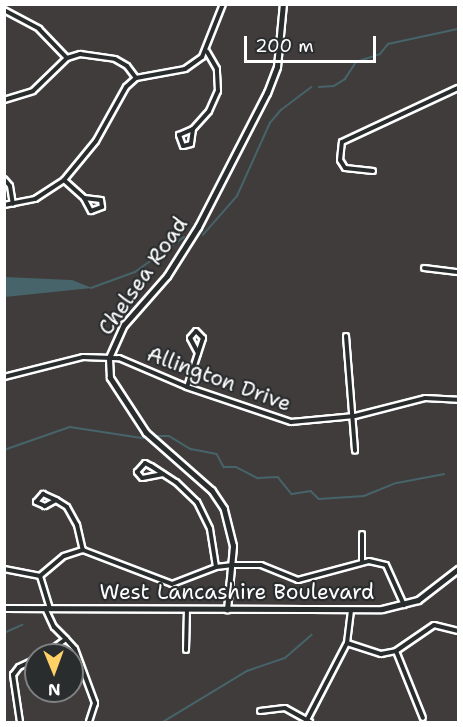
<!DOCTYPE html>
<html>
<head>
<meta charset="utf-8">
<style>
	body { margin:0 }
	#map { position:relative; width:463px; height:727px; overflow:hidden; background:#403c3c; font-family:"Shantell Sans",sans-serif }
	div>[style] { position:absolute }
	.water>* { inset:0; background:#466469 }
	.stream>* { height:1.5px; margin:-0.75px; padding:0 0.75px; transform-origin:0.75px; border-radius:0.75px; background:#466469 }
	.roads { filter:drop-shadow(2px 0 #fff) drop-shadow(-2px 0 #fff) drop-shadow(0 2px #fff) drop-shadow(0 -2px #fff) }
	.minor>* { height:4px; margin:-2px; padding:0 2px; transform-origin:2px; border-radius:2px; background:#2a2d2e }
	.tertiary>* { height:4.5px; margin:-2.25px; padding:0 2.25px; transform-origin:2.25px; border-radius:2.25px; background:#2a2d2e }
	.secondary>* { height:5px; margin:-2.5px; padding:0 2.5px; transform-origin:2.5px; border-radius:2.5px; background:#2a2d2e }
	span { translate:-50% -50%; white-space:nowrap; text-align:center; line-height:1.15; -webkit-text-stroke:4.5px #2a2d2e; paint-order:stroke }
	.street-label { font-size:21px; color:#fff }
	.frame { position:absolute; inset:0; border:6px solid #fff; pointer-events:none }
	.north { position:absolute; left:24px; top:643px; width:60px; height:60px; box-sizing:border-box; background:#2a2d2e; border:2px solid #7f8182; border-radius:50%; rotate:179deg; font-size:16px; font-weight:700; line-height:24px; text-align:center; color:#fff }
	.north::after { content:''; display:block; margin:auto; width:21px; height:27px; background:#ffd166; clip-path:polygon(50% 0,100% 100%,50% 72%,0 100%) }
	.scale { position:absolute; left:244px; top:36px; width:132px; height:27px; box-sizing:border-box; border:3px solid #fff; border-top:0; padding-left:8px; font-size:18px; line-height:21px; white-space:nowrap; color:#fff; -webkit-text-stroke:4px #2a2d2e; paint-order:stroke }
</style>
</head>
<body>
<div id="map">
	<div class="water">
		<i style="clip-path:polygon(5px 277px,72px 280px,92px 288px,5px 297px)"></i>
	</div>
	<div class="stream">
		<i style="left:319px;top:87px;width:15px;rotate:-4deg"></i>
		<i style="left:334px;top:86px;width:13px;rotate:-32deg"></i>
		<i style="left:345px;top:79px;width:20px;rotate:-57deg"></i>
		<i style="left:356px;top:62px;width:25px;rotate:-18deg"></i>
		<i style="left:380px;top:54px;width:13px;rotate:-51deg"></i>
		<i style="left:388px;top:44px;width:72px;rotate:-12.1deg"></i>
		<i style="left:203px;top:235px;width:52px;rotate:-48.9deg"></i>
		<i style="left:237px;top:196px;width:80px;rotate:-65.7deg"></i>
		<i style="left:270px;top:123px;width:17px;rotate:-50deg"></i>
		<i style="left:281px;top:110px;width:38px;rotate:-37deg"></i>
		<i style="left:91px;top:288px;width:47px;rotate:-20deg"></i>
		<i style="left:135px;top:272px;width:60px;rotate:-35.5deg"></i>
		<i style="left:157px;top:436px;width:12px"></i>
		<i style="left:169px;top:436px;width:26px;rotate:31deg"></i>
		<i style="left:191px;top:449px;width:26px;rotate:11deg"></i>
		<i style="left:217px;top:454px;width:15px;rotate:62deg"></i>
		<i style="left:224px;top:467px;width:12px"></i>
		<i style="left:236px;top:467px;width:25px;rotate:27deg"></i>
		<i style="left:258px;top:478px;width:20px;rotate:-3deg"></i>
		<i style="left:278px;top:477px;width:22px;rotate:51deg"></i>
		<i style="left:292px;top:494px;width:19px;rotate:-9deg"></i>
		<i style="left:311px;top:491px;width:11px;rotate:45deg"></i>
		<i style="left:319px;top:499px;width:45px;rotate:-3.8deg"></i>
		<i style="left:364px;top:496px;width:35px;rotate:-22deg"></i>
		<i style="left:397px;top:483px;width:48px;rotate:-10.8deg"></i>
		<i style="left:4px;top:450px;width:70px;rotate:-19.2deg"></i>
		<i style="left:70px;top:427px;width:74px;rotate:8.6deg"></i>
		<i style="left:4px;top:633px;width:20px;rotate:-24deg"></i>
		<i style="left:163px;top:722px;width:98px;rotate:-31.3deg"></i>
		<i style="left:247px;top:671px;width:40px;rotate:-18.9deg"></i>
		<i style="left:285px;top:658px;width:35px;rotate:-41deg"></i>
	</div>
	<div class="roads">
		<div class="minor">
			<i style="left:4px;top:10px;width:40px;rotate:28deg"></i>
			<i style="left:39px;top:29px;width:40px;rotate:46deg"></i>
			<i style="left:4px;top:100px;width:30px;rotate:-17deg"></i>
			<i style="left:33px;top:91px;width:47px;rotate:-44.1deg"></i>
			<i style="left:67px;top:58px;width:14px;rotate:-17deg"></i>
			<i style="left:80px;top:54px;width:35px;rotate:8deg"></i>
			<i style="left:115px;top:59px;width:14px;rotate:30deg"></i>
			<i style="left:127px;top:66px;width:15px;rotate:53deg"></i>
			<i style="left:193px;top:129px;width:15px;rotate:98deg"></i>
			<i style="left:191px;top:144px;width:8px;rotate:166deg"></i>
			<i style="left:183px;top:146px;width:12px;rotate:-110deg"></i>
			<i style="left:179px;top:135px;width:15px;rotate:-23deg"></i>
			<i style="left:193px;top:129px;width:24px;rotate:-48deg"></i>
			<i style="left:209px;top:111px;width:22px;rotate:-66deg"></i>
			<i style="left:218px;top:91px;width:22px;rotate:-93deg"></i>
			<i style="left:217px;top:69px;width:20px;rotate:-120deg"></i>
			<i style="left:373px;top:171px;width:28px;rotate:-174deg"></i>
			<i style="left:345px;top:168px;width:9px;rotate:-122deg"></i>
			<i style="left:340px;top:160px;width:18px;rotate:-84deg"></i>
			<i style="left:342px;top:142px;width:128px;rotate:-25deg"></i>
			<i style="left:4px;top:179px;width:9px;rotate:49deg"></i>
			<i style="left:10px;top:186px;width:18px;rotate:81deg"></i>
			<i style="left:64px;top:180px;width:27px;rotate:42deg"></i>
			<i style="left:84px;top:198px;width:15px;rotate:62deg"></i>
			<i style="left:91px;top:211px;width:12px;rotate:-20deg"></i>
			<i style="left:102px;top:207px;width:7px;rotate:-98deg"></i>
			<i style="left:101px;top:200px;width:17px;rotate:-173deg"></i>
			<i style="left:4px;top:205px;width:32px;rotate:-11deg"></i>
			<i style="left:35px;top:199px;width:35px;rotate:-33deg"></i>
			<i style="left:64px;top:180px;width:50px;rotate:-50.6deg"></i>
			<i style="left:96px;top:141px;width:62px;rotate:-60.9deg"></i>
			<i style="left:126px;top:87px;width:13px;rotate:-42deg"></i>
			<i style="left:136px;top:78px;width:50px;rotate:-10.4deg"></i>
			<i style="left:185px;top:69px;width:21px;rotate:-35deg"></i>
			<i style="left:202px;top:57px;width:57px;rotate:-68.4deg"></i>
			<i style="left:424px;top:268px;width:34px;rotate:7deg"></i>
			<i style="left:196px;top:331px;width:10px;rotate:45deg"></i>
			<i style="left:203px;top:338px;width:16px;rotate:108deg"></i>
			<i style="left:198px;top:353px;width:17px;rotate:-118deg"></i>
			<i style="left:190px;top:338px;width:9px;rotate:-49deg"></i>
			<i style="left:346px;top:336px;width:115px;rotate:85.5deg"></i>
			<i style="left:4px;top:377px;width:81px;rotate:-14.2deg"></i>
			<i style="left:83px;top:357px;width:36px;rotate:2deg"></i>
			<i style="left:119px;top:358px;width:74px;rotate:23.1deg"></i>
			<i style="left:187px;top:387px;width:110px;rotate:18.6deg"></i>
			<i style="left:291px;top:422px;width:64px;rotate:-5.4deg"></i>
			<i style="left:355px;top:416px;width:72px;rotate:-14.4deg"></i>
			<i style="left:425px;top:398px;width:33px;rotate:3deg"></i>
			<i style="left:187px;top:387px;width:36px;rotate:-72deg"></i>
			<i style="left:163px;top:474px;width:21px;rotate:169deg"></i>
			<i style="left:142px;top:478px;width:8px;rotate:-130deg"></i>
			<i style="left:137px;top:472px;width:12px;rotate:-48deg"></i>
			<i style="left:145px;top:463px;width:7px;rotate:27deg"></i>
			<i style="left:151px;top:466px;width:30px;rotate:33deg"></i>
			<i style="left:176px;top:482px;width:29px;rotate:44deg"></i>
			<i style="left:197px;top:502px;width:30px;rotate:64deg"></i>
			<i style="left:210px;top:529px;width:38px;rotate:81deg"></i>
			<i style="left:56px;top:500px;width:13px;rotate:151deg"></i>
			<i style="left:45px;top:506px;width:10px;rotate:-156deg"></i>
			<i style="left:36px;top:502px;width:11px;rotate:-49deg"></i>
			<i style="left:43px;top:494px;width:14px;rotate:25deg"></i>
			<i style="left:56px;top:500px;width:13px;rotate:32deg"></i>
			<i style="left:67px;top:507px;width:21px;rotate:61deg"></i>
			<i style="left:77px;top:525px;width:26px;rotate:77deg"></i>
			<i style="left:362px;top:561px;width:27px;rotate:-90deg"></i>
			<i style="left:4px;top:569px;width:37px;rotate:11deg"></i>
			<i style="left:40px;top:576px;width:34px;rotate:73deg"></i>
			<i style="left:40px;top:576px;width:31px;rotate:-40deg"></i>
			<i style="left:64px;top:556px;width:20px;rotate:-18deg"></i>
			<i style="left:83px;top:550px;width:95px;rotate:20.9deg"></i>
			<i style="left:172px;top:584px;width:47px;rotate:-21.1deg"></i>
			<i style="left:216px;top:567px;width:17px;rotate:-7deg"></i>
			<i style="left:233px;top:565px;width:28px"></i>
			<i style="left:261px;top:565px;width:40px;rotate:22deg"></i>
			<i style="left:298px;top:580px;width:73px;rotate:-15deg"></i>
			<i style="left:369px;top:561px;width:17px;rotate:13deg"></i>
			<i style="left:386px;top:565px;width:44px;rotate:65.8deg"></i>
			<i style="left:45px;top:608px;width:21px;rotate:65deg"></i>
			<i style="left:54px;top:627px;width:17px;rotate:45deg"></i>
			<i style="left:347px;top:643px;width:36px;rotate:18deg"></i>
			<i style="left:381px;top:654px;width:15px;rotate:-11deg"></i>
			<i style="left:396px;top:651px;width:46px;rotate:-34.4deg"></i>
			<i style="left:434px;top:625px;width:25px;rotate:14deg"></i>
			<i style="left:186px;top:650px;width:41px;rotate:-88.6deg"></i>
			<i style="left:396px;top:651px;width:72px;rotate:68.1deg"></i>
			<i style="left:44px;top:655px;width:27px;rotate:-36deg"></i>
			<i style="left:66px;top:639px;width:13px;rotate:48deg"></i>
			<i style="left:75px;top:649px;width:58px;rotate:69.7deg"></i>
			<i style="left:95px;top:703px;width:20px;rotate:108deg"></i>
			<i style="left:260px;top:711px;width:25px;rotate:-7deg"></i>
			<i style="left:285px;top:708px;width:29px;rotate:29deg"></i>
			<i style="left:20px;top:722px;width:48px;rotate:-98.5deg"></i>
			<i style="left:13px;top:675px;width:10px;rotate:-53deg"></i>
			<i style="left:19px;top:667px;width:19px;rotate:-25deg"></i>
			<i style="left:306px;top:722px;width:89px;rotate:-62.6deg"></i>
			<i style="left:347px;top:643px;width:33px;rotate:-83deg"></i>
		</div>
		<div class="tertiary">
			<i style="left:227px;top:610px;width:64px;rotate:-84.6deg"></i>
			<i style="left:233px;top:546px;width:38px;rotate:-104deg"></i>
			<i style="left:224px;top:509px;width:22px;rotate:-124deg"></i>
			<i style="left:212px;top:491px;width:88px;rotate:-138.7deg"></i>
			<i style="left:146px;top:433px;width:66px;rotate:-123.2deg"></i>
			<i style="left:110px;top:378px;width:20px;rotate:-93deg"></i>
			<i style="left:109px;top:358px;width:36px;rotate:-66deg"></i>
			<i style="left:124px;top:325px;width:65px;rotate:-48.7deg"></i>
			<i style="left:167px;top:276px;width:58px;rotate:-57.7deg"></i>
			<i style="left:198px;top:227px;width:151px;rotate:-62.8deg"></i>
			<i style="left:267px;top:93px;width:28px;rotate:-69deg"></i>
			<i style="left:277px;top:67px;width:63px;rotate:-84.6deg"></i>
		</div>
		<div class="secondary">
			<i style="left:4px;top:608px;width:378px;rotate:0.2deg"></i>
			<i style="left:382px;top:609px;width:37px;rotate:-14deg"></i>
			<i style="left:418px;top:600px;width:51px;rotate:-37.8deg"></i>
		</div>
	</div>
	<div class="street-label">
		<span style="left:143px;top:276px;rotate:-55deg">Chelsea Road</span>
		<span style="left:219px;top:379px;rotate:20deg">Allington Drive</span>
		<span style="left:237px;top:592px">West Lancashire Boulevard</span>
	</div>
	<div class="frame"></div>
	<div class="north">N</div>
	<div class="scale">200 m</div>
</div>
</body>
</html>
